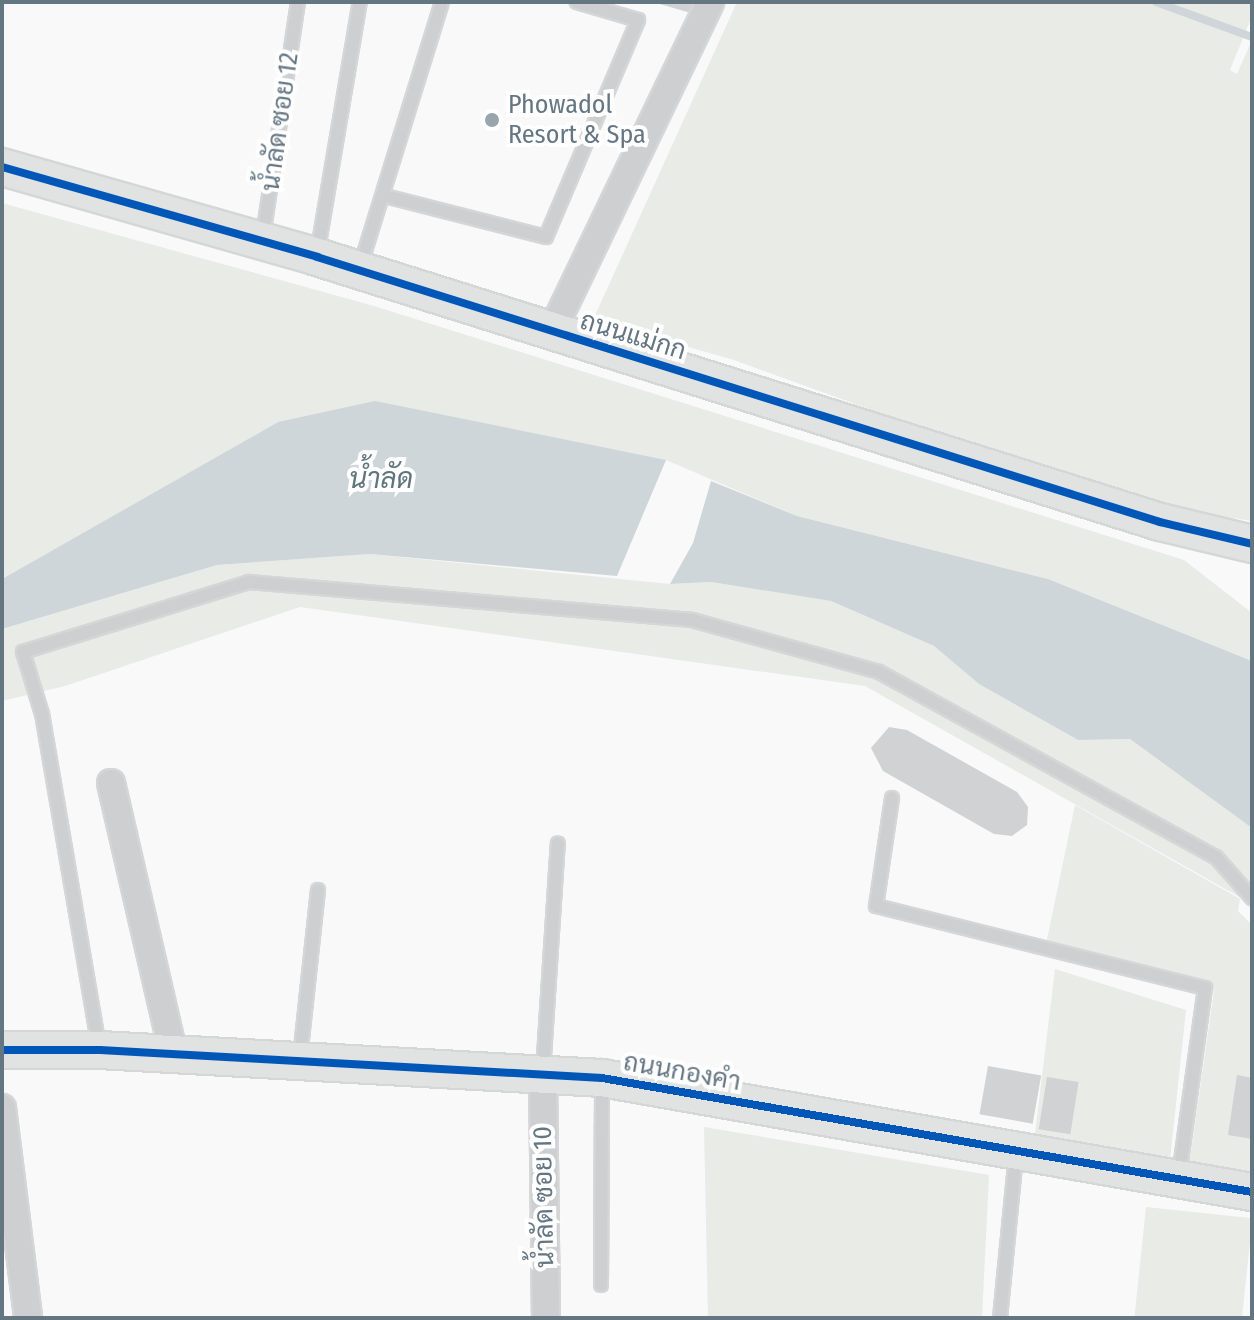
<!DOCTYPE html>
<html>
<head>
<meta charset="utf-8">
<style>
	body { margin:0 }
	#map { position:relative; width:1254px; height:1320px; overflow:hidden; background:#f9f9f9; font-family:"Fira Sans Condensed",Sarabun,sans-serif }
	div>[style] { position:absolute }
	.green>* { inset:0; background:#e8ebe6; transform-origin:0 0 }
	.water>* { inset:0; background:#ced6d9 }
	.stream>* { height:8px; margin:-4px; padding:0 4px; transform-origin:4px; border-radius:4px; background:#ced6d9 }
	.building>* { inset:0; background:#d0d2d3; transform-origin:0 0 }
	.roads { filter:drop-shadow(2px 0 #d5d6d7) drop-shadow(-2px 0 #d5d6d7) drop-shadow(0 2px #d5d6d7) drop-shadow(0 -2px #d5d6d7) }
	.lane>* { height:12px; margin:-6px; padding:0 6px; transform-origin:6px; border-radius:6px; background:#cecfd0 }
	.street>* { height:26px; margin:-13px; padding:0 13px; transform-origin:13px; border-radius:13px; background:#cecfd0 }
	.secondary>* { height:36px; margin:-18px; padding:0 18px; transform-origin:18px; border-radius:18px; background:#e1e2e2 }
	.cycleway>* { height:8px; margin:-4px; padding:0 4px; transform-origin:4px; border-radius:4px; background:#0057b8 }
	.dots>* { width:22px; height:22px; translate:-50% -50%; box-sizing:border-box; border:4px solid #fff; border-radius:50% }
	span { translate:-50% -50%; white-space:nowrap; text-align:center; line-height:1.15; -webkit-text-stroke:8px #fff; paint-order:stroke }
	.poi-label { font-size:26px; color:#657683 }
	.left { translate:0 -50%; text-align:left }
	.street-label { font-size:26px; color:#657683 }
	.water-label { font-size:28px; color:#60757c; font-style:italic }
	.frame { position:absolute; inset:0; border:4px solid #657683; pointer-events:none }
</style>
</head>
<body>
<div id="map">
	<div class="green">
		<i style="clip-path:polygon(737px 2px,1252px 2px,1252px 16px,1230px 70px,1237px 74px,1252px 40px,1252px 521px,1176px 509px,1037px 470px,734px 360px,593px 320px)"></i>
		<i style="clip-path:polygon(2px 203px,374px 306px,1184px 560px,1252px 613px,1252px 661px,1048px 579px,797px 516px,666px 460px,278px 422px,2px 579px)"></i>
		<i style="clip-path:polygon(370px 554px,670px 584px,711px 582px,831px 601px,934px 646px,979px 684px,1078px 740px,1130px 739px,1252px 828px,1252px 904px,865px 686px,300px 607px,65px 686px,2px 701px,2px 629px,217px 565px)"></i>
		<i style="clip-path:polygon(1075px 805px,1240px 899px,1238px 911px,1252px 925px,1252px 1176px,1189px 1165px,1214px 991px,1045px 949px)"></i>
		<i style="clip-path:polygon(1055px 969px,1186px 1010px,1170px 1160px,1034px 1142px)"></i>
		<i style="clip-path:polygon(704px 1127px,989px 1175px,982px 1318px,708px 1318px)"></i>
		<i style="left:1146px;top:1207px;width:107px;height:111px;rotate:6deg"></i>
	</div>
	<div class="water">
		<i style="clip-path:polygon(375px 401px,666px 460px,617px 576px,370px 554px,217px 565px,2px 629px,2px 579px,278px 422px)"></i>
		<i style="clip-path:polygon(711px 481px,797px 516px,1048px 579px,1252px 661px,1252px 828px,1130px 739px,1078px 740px,979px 684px,934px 646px,831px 601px,711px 582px,670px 584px,693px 543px)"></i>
	</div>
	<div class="stream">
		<i style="left:1156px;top:2px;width:102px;rotate:20deg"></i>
	</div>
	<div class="building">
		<i style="clip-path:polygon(653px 2px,705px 2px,701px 16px)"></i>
		<i style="clip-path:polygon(889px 727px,907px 730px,1017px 792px,1028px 807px,1027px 825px,1012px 836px,994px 834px,883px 771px,871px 748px)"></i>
		<i style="left:988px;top:1066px;width:54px;height:49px;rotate:10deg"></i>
		<i style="clip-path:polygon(1237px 1075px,1252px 1078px,1252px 1139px,1228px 1135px)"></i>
		<i style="left:1047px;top:1077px;width:32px;height:53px;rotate:9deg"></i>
	</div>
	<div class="roads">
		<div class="lane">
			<i style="left:385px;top:196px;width:166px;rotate:14.3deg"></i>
			<i style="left:546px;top:237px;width:236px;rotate:-67deg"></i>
			<i style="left:638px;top:20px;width:64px;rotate:-163.6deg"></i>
			<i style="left:263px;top:236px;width:237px;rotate:-81.5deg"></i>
			<i style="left:317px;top:255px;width:257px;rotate:-80.4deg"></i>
			<i style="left:360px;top:267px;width:277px;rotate:-72.8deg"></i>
			<i style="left:892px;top:798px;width:109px;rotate:98.4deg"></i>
			<i style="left:876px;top:906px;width:339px;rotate:14deg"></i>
			<i style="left:1205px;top:988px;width:189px;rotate:97.9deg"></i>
			<i style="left:99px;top:1047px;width:338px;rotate:-99.7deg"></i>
			<i style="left:42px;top:714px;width:65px;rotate:-107deg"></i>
			<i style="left:23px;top:652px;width:237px;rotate:-17.2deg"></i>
			<i style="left:249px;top:582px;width:445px;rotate:4.9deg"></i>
			<i style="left:692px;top:620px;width:194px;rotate:15.5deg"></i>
			<i style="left:879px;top:672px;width:384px;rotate:28.8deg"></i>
			<i style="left:1216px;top:857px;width:55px;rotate:48.7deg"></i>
			<i style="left:300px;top:1058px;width:169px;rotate:-83.9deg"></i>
			<i style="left:543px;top:1072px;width:229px;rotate:-86.3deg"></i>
			<i style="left:601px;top:1285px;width:205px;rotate:-89.7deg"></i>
			<i style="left:1000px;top:1318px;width:165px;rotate:-84.4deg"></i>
		</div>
		<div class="street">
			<i style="left:552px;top:331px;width:365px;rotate:-64.3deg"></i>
			<i style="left:111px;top:783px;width:280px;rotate:77deg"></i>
			<i style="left:543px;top:1075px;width:243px;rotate:89.3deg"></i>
			<i style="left:2px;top:1108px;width:212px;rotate:82.9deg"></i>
		</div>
		<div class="secondary">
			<i style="left:2px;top:167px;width:328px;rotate:15.9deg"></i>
			<i style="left:317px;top:257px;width:884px;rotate:17.45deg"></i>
			<i style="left:1160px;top:522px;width:95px;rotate:13.4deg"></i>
			<i style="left:2px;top:1050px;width:98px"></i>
			<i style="left:100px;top:1050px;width:503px;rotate:3.19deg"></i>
			<i style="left:602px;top:1078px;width:660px;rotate:9.95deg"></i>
		</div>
	</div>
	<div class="cycleway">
		<i style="left:2px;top:167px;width:328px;rotate:15.9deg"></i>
		<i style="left:317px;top:257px;width:884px;rotate:17.45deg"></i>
		<i style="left:1160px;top:522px;width:95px;rotate:13.4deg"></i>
		<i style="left:2px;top:1050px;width:98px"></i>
		<i style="left:100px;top:1050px;width:503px;rotate:3.19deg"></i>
		<i style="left:602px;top:1078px;width:660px;rotate:9.95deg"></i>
	</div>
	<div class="dots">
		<i style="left:492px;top:120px;background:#99a4ac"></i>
	</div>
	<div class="poi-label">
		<span class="left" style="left:508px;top:120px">Phowadol<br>Resort &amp; Spa</span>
	</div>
	<div class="street-label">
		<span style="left:280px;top:122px;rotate:-82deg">น้ำลัด ซอย 12</span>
		<span style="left:633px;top:336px;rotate:17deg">ถนนแม่กก</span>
		<span style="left:682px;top:1072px;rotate:10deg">ถนนกองคำ</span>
		<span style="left:544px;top:1197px;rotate:-91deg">น้ำลัด ซอย 10</span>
	</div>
	<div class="water-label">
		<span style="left:381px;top:479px">น้ำลัด</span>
	</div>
	<div class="frame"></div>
</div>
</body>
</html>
